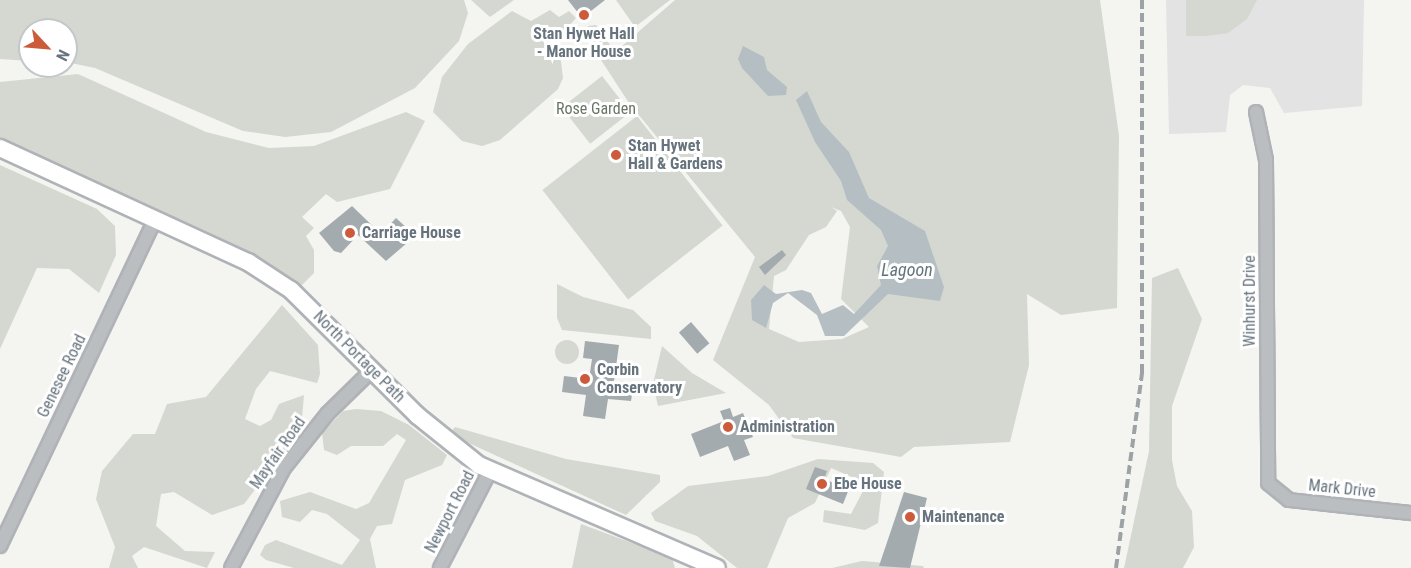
<!DOCTYPE html>
<html>
<head>
<meta charset="utf-8">
<style>
	body { margin:0 }
	#map { position:relative; width:1411px; height:568px; overflow:hidden; background:#f4f4f1; font-family:"Roboto Condensed",sans-serif }
	div>[style] { position:absolute }
	.built>* { inset:0; background:#e2e3e2 }
	.green>* { inset:0; background:#d4d8d1; transform-origin:0 0 }
	.round { border-radius:50% }
	.water>* { inset:0; background:#b5bfc3 }
	.building>* { inset:0; background:#a4abaf; transform-origin:0 0 }
	.roads { filter:drop-shadow(2px 0 #afb3b7) drop-shadow(-2px 0 #afb3b7) drop-shadow(0 2px #afb3b7) drop-shadow(0 -2px #afb3b7) }
	.minor>* { height:12px; margin:-6px; padding:0 6px; transform-origin:6px; border-radius:6px; background:#babec0 }
	.secondary>* { height:16px; margin:-8px; padding:0 8px; transform-origin:8px; border-radius:8px; background:#fff }
	.rail>* { height:4px; margin-top:-2px; transform-origin:0; background:repeating-linear-gradient(90deg,#9ca2a6 0 9px,transparent 0 13.5px) }
	.dots>* { width:16px; height:16px; translate:-50% -50%; box-sizing:border-box; border:3px solid #fff; border-radius:50% }
	span { translate:-50% -50%; white-space:nowrap; text-align:center; line-height:1.15; -webkit-text-stroke:6px #fff; paint-order:stroke }
	.poi-label { font-size:16px; color:#67747e; font-weight:700 }
	.left { translate:0 -50%; text-align:left }
	.park-label { font-size:16px; color:#697665 }
	.street-label { font-size:16px; color:#67747e }
	.water-label { font-size:18px; color:#63757b; font-style:italic }
	.north { position:absolute; left:18px; top:18px; width:60px; height:60px; box-sizing:border-box; background:#fff; border:2px solid #c2c7cb; border-radius:50%; rotate:116deg; font-size:16px; font-weight:700; line-height:24px; text-align:center; color:#67747e }
	.north::after { content:''; display:block; margin:auto; width:21px; height:27px; background:#cb5b3a; clip-path:polygon(50% 0,100% 100%,50% 72%,0 100%) }
</style>
</head>
<body>
<div id="map">
	<div class="built">
		<i style="clip-path:polygon(1166px 0,1364px 0,1362px 106px,1284px 113px,1270px 88px,1243px 85px,1230px 95px,1226px 132px,1169px 134px)"></i>
	</div>
	<div class="green">
		<i style="clip-path:polygon(0 0,464px 0,468px 13px,459px 41px,415px 88px,331px 132px,285px 137px,243px 131px,95px 68px,66px 62px,66px 30px,30px 30px,30px 61px,0 59px)"></i>
		<i style="clip-path:polygon(471px 0,514px 0,490px 17px)"></i>
		<i style="clip-path:polygon(616px 0,670px 0,635px 27px)"></i>
		<i style="clip-path:polygon(evenodd,675px 0,1100px 0,1119px 136px,1117px 308px,1061px 315px,1027px 294px,1029px 365px,1010px 442px,914px 447px,901px 457px,793px 438px,769px 405px,713px 360px,755px 257px,629px 103px,588px 40px,588px 26px,596px 25px,610px 45px,621px 47px,675px 0,831px 207px,841px 211px,850px 227px,841px 299px,869px 327px,842px 339px,799px 342px,769px 329px,774px 276px,786px 270px,809px 235px,826px 227px,837px 211px,831px 207px)"></i>
		<i style="clip-path:polygon(1186px 0,1257px 0,1247px 19px,1228px 33px,1207px 36px,1186px 36px)"></i>
		<i style="clip-path:polygon(550px 10px,559px 17px,569px 11px,576px 18px,558px 38px,563px 78px,558px 89px,500px 140px,482px 146px,462px 141px,433px 112px,442px 77px,468px 44px,512px 11px,531px 21px)"></i>
		<i style="clip-path:polygon(78px 74px,206px 132px,269px 148px,314px 146px,406px 112px,425px 121px,390px 189px,337px 202px,326px 194px,302px 217px,314px 228px,306px 236px,314px 250px,314px 273px,301px 286px,240px 250px,0 138px,0 82px)"></i>
		<i style="left:602px;top:76px;width:46px;height:51px;rotate:52deg"></i>
		<i style="left:637px;top:116px;width:139px;height:120px;rotate:52deg"></i>
		<i style="clip-path:polygon(0 165px,97px 209px,115px 226px,116px 255px,99px 293px,69px 269px,37px 268px,0 349px)"></i>
		<i style="clip-path:polygon(1178px 268px,1202px 319px,1172px 406px,1172px 460px,1177px 486px,1192px 511px,1194px 547px,1183px 568px,1124px 568px,1149px 451px,1152px 278px)"></i>
		<i style="clip-path:polygon(557px 284px,583px 297px,633px 310px,651px 327px,651px 339px,562px 330px,557px 318px)"></i>
		<i style="clip-path:polygon(282px 305px,318px 345px,320px 374px,317px 383px,270px 371px,256px 389px,245px 419px,260px 426px,271px 420px,279px 404px,304px 395px,301px 429px,244px 504px,212px 515px,174px 492px,161px 494px,156px 526px,185px 551px,215px 552px,207px 568px,144px 547px,132px 556px,138px 568px,109px 568px,115px 547px,96px 499px,102px 471px,133px 434px,155px 434px,167px 404px,206px 397px)"></i>
		<i class="round" style="left:555px;top:340px;width:24px;height:24px"></i>
		<i style="clip-path:polygon(662px 346px,692px 373px,726px 393px,658px 406px,653px 384px)"></i>
		<i style="clip-path:polygon(356px 409px,381px 411px,409px 425px,447px 455px,442px 465px,405px 480px,392px 524px,377px 526px,370px 539px,376px 568px,294px 568px,266px 560px,260px 555px,265px 545px,276px 540px,342px 565px,360px 540px,327px 514px,312px 510px,300px 522px,282px 517px,280px 501px,310px 492px,356px 509px,369px 503px,406px 440px,397px 434px,383px 446px,351px 446px,337px 455px,324px 450px,322px 433px,343px 411px)"></i>
		<i style="clip-path:polygon(455px 427px,566px 459px,660px 475px,660px 482px,626px 515px,460px 439px,451px 432px)"></i>
		<i style="clip-path:polygon(818px 459px,873px 463px,884px 472px,878px 523px,865px 530px,823px 522px,824px 510px,851px 514px,863px 491px,852px 477px,831px 468px,815px 503px,788px 518px,767px 568px,737px 568px,697px 536px,655px 521px,651px 513px,688px 486px,768px 476px)"></i>
		<i style="clip-path:polygon(581px 524px,672px 558px,675px 568px,572px 568px)"></i>
		<i style="clip-path:polygon(862px 561px,923px 566px,924px 568px,832px 568px)"></i>
	</div>
	<div class="water">
		<i style="clip-path:polygon(743px 46px,764px 57px,767px 70px,787px 87px,786px 95px,768px 96px,742px 68px,738px 59px)"></i>
		<i style="clip-path:polygon(807px 91px,821px 122px,849px 152px,869px 198px,925px 231px,944px 287px,940px 301px,888px 294px,844px 336px,825px 336px,817px 315px,788px 293px,773px 303px,766px 328px,752px 320px,751px 300px,764px 285px,776px 294px,802px 290px,811px 293px,822px 314px,843px 305px,854px 314px,881px 285px,877px 266px,888px 246px,881px 230px,847px 200px,841px 181px,815px 142px,796px 100px)"></i>
	</div>
	<div class="building">
		<i style="clip-path:polygon(568px 0,605px 0,582px 18px)"></i>
		<i style="clip-path:polygon(352px 206px,381px 234px,396px 218px,408px 229px,401px 237px,407px 243px,386px 261px,358px 235px,341px 253px,334px 251px,319px 233px)"></i>
		<i style="clip-path:polygon(782px 250px,786px 255px,765px 275px,759px 267px)"></i>
		<i style="left:691px;top:322px;width:28px;height:16px;rotate:49deg"></i>
		<i style="clip-path:polygon(585px 341px,619px 345px,614px 381px,643px 384px,641px 396px,632px 395px,631px 401px,608px 399px,605px 419px,583px 416px,586px 395px,562px 392px,564px 376px,589px 379px,592px 359px,583px 358px)"></i>
		<i style="clip-path:polygon(730px 408px,733px 417px,743px 413px,753px 437px,744px 440px,750px 455px,734px 461px,728px 446px,700px 457px,691px 434px,724px 421px,720px 411px)"></i>
		<i style="clip-path:polygon(815px 467px,827px 471px,824px 479px,849px 489px,843px 504px,806px 489px)"></i>
		<i style="clip-path:polygon(904px 492px,927px 498px,910px 568px,879px 566px)"></i>
	</div>
	<div class="roads">
		<div class="minor">
			<i style="left:1256px;top:112px;width:49px;rotate:78.2deg"></i>
			<i style="left:1266px;top:160px;width:323px;rotate:89.6deg"></i>
			<i style="left:1268px;top:483px;width:27px;rotate:39deg"></i>
			<i style="left:1289px;top:500px;width:123px;rotate:6.1deg"></i>
			<i style="left:0;top:546px;width:361px;rotate:-64.6deg"></i>
			<i style="left:231px;top:568px;width:113px;rotate:-62.1deg"></i>
			<i style="left:284px;top:468px;width:70px;rotate:-51.3deg"></i>
			<i style="left:328px;top:413px;width:60px;rotate:-44.3deg"></i>
			<i style="left:440px;top:568px;width:109px;rotate:-62.7deg"></i>
		</div>
		<div class="secondary">
			<i style="left:0;top:148px;width:273px;rotate:24.7deg"></i>
			<i style="left:248px;top:262px;width:51px;rotate:33.1deg"></i>
			<i style="left:291px;top:290px;width:179px;rotate:44.8deg"></i>
			<i style="left:418px;top:416px;width:78px;rotate:38.8deg"></i>
			<i style="left:479px;top:465px;width:259px;rotate:23.4deg"></i>
		</div>
	</div>
	<div class="rail">
		<i style="left:1116px;top:568px;width:197px;rotate:-82.4deg"></i>
		<i style="left:1142px;top:373px;width:373px;rotate:-90deg"></i>
	</div>
	<div class="dots">
		<i style="left:584px;top:15px;background:#cb5b3a"></i>
		<i style="left:616px;top:155px;background:#cb5b3a"></i>
		<i style="left:350px;top:233px;background:#cb5b3a"></i>
		<i style="left:585px;top:379px;background:#cb5b3a"></i>
		<i style="left:728px;top:427px;background:#cb5b3a"></i>
		<i style="left:822px;top:484px;background:#cb5b3a"></i>
		<i style="left:910px;top:517px;background:#cb5b3a"></i>
	</div>
	<div class="poi-label">
		<span style="left:584px;top:43px">Stan Hywet Hall<br>- Manor House</span>
		<span class="left" style="left:628px;top:155px">Stan Hywet<br>Hall &amp; Gardens</span>
		<span class="left" style="left:362px;top:233px">Carriage House</span>
		<span class="left" style="left:597px;top:379px">Corbin<br>Conservatory</span>
		<span class="left" style="left:740px;top:427px">Administration</span>
		<span class="left" style="left:834px;top:484px">Ebe House</span>
		<span class="left" style="left:922px;top:517px">Maintenance</span>
	</div>
	<div class="park-label">
		<span style="left:596px;top:109px">Rose Garden</span>
	</div>
	<div class="street-label">
		<span style="left:1250px;top:301px;rotate:-90deg">Winhurst Drive</span>
		<span style="left:359px;top:357px;rotate:45deg">North Portage Path</span>
		<span style="left:62px;top:376px;rotate:-64deg">Genesee Road</span>
		<span style="left:278px;top:453px;rotate:-55deg">Mayfair Road</span>
		<span style="left:1342px;top:489px;rotate:6deg">Mark Drive</span>
		<span style="left:450px;top:512px;rotate:-63deg">Newport Road</span>
	</div>
	<div class="water-label">
		<span style="left:907px;top:270px">Lagoon</span>
	</div>
	<div class="north">N</div>
</div>
</body>
</html>
